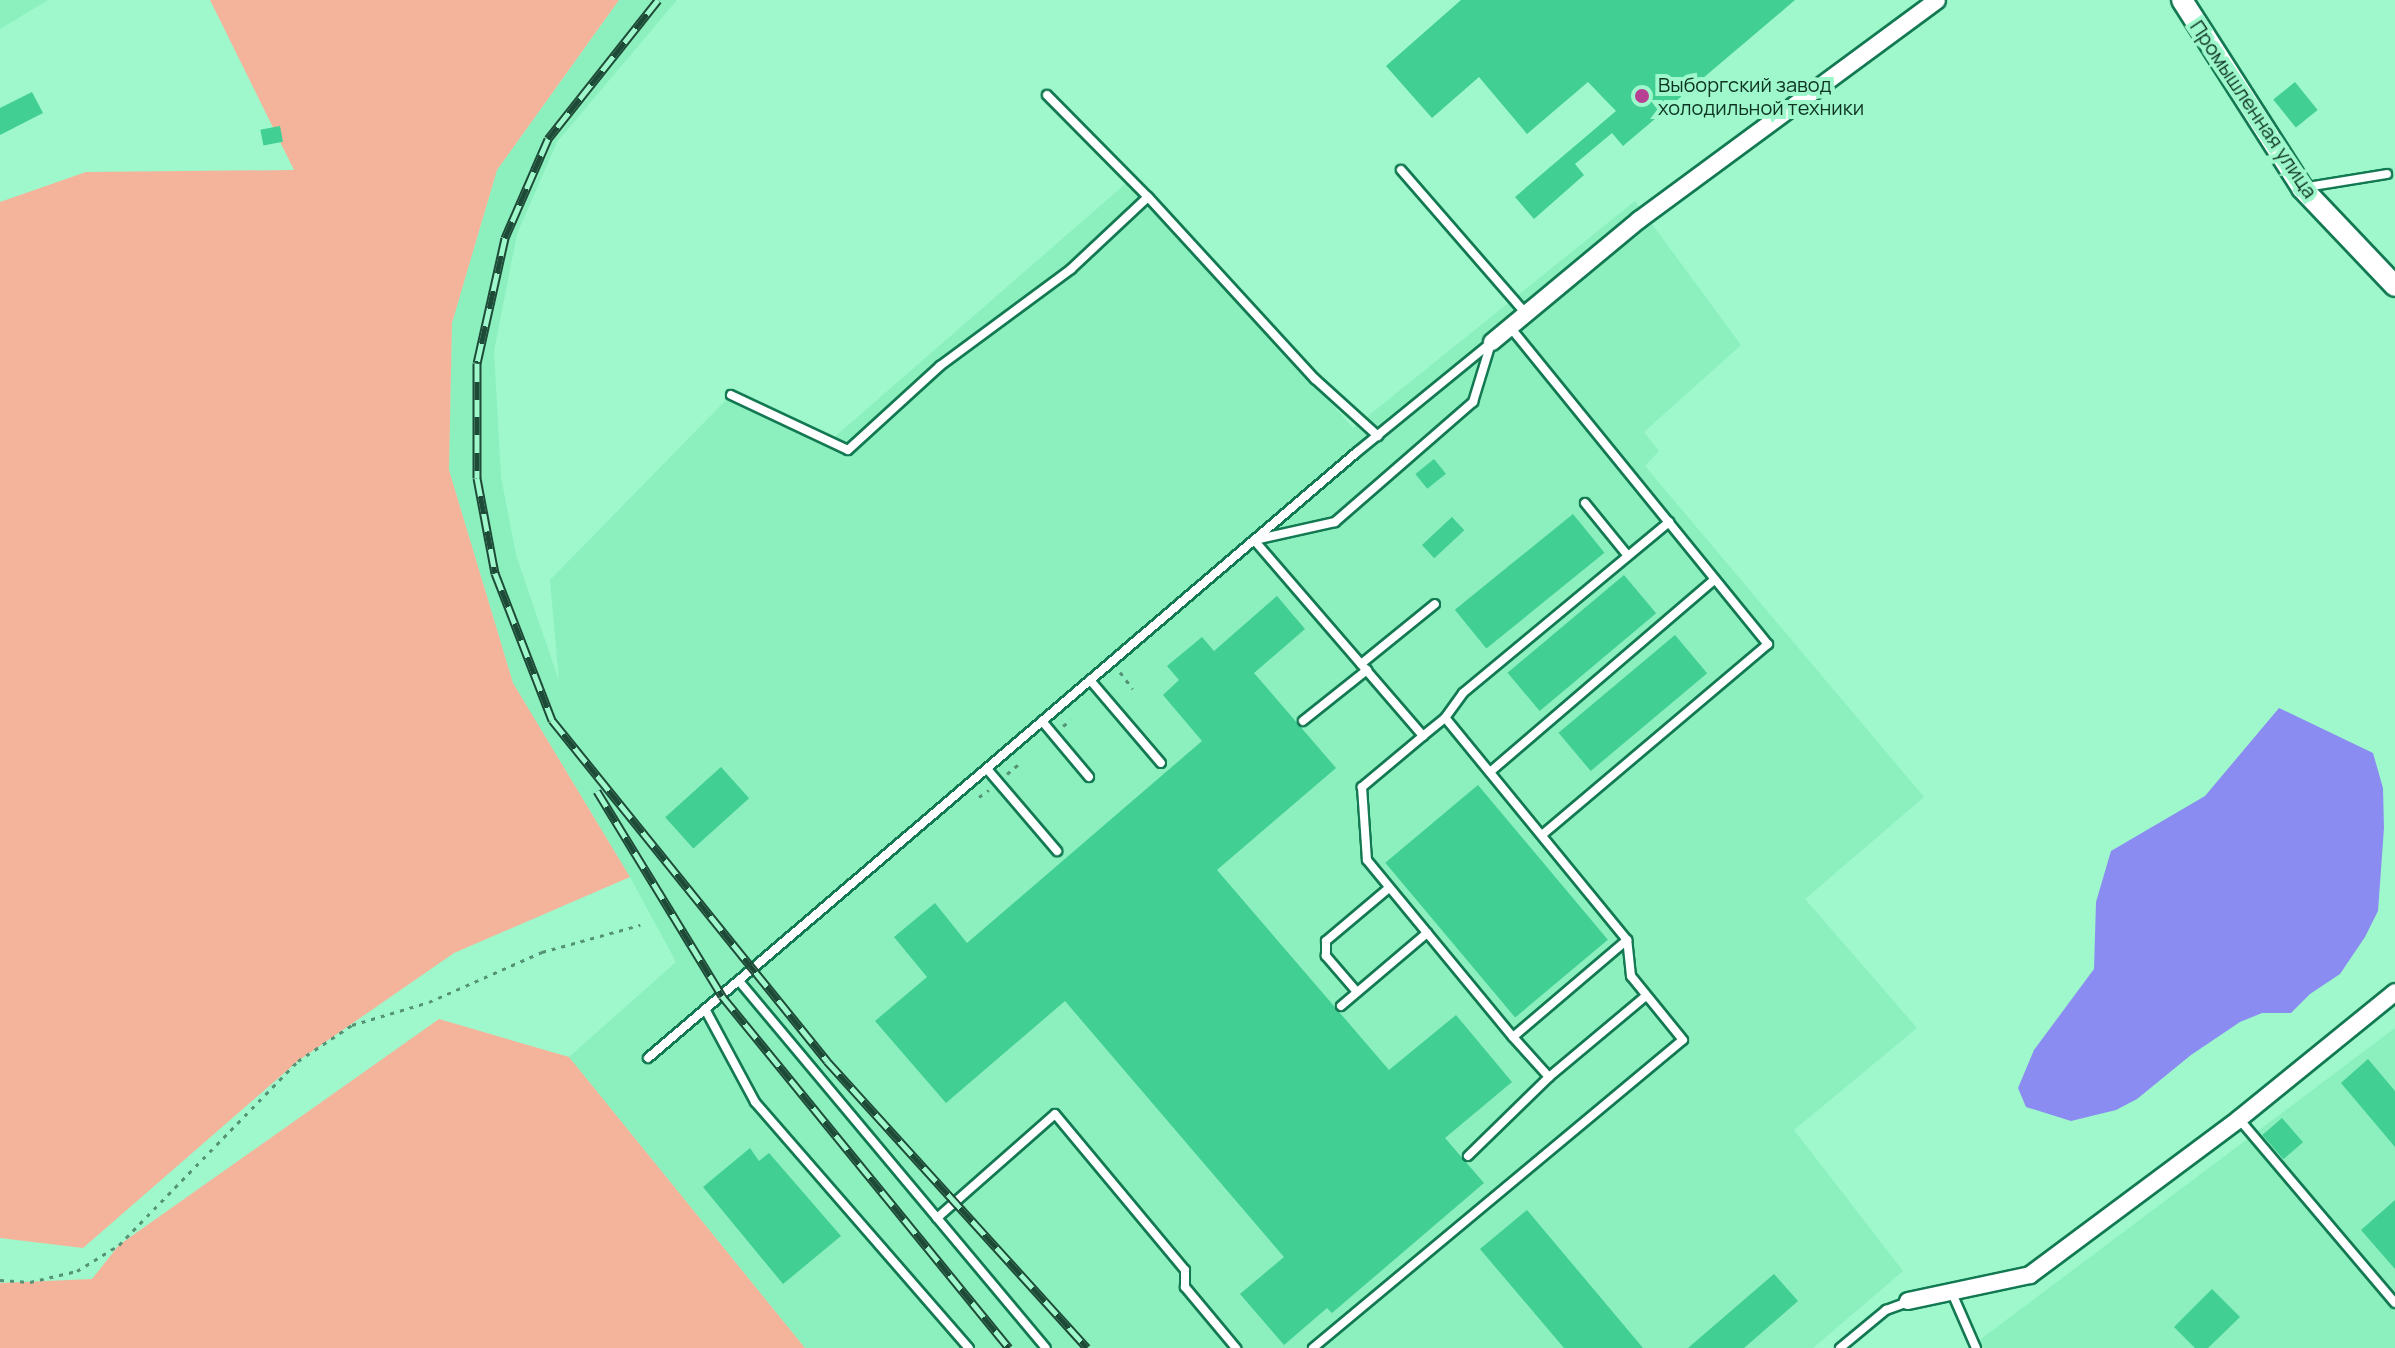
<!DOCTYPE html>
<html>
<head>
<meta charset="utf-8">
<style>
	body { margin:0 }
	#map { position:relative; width:2395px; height:1348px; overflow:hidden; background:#9ef8cb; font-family:Manrope,sans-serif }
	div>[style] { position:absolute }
	.built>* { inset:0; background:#8befbe }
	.green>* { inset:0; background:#f4b49b }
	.water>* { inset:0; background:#8b8cf2 }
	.building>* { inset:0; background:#41cf94; transform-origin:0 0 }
	.path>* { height:3px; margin-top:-1.5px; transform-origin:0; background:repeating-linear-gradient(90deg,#549375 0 4px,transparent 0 10px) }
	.roads { filter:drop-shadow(2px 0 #137952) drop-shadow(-2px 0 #137952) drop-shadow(0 2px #137952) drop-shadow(0 -2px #137952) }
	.service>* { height:8px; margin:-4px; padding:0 4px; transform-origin:4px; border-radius:4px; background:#fff }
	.minor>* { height:16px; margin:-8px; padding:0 8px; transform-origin:8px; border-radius:8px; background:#fff }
	.tertiary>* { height:20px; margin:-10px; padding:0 10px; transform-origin:10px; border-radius:10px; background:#fff }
	.rail>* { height:9px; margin-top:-4.5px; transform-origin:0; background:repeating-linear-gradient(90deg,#9ef8cb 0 18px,#1e4b37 0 36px); box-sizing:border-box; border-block:2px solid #1e4b37 }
	.dots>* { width:22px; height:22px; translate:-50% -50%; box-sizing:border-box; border:4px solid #9ef8cb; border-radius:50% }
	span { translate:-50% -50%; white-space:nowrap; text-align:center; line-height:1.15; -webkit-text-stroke:8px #9ef8cb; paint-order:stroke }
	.poi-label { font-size:20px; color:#0d3423 }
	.left { translate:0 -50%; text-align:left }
	.street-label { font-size:20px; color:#0d3423 }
</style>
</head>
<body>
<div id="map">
	<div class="built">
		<i style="clip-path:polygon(0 0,48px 0,0 29px)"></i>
		<i style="clip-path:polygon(619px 0,677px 0,557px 142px,517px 234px,494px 351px,501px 477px,516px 555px,559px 681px,550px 580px,731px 395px,830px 441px,1131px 179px,1353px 428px,1635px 201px,1741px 345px,1644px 432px,1659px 451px,1645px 466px,1924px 797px,1805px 899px,1917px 1028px,1794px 1130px,1903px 1271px,1813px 1348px,805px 1348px,569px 1057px,676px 962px,630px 877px,513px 683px,449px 470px,452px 323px,497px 170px)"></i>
		<i style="clip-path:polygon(2395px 1028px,2395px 1348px,1969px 1348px)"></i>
	</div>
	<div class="green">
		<i style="clip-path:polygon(210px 0,619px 0,497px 170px,452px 323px,449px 470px,513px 683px,630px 877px,454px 953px,298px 1061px,83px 1248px,0 1238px,0 202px,86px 172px,294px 170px)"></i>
		<i style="clip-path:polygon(439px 1019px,569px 1057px,805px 1348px,0 1348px,0 1283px,92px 1279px,119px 1245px)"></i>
	</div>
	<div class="water">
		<i style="clip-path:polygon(2279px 708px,2373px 753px,2383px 788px,2384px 828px,2378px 911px,2365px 937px,2340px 974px,2310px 994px,2291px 1013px,2262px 1013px,2240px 1022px,2191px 1055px,2137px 1099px,2116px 1110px,2071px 1121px,2026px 1107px,2018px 1088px,2034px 1050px,2094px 969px,2096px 902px,2111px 851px,2205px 796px)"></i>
	</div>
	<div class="building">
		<i style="clip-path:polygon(1461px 0,1795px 0,1623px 146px,1612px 133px,1575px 164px,1584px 175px,1534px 219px,1515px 197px,1616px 111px,1588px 82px,1527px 134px,1479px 77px,1432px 118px,1386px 66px)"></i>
		<i style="left:2295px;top:82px;width:36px;height:28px;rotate:51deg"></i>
		<i style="clip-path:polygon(32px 92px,43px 113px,0 135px,0 108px)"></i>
		<i style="left:280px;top:126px;width:16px;height:20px;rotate:79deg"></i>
		<i style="left:1434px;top:459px;width:19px;height:24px;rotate:51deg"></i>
		<i style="left:1573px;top:514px;width:50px;height:152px;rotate:51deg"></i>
		<i style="left:1452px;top:517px;width:18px;height:41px;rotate:47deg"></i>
		<i style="left:1624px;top:575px;width:50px;height:152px;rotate:50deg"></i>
		<i style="clip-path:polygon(1277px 596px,1305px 629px,1254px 673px,1336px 768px,1217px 870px,1389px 1070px,1456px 1015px,1512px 1082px,1445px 1138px,1484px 1183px,1332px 1313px,1327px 1308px,1284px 1345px,1240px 1294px,1284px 1257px,1065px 1001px,946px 1103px,875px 1021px,927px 977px,894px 937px,935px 903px,967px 943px,1202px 741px,1163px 695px,1179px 680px,1167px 666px,1202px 637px,1214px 651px)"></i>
		<i style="left:1675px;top:635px;width:50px;height:152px;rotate:50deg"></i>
		<i style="left:721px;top:767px;width:42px;height:75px;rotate:48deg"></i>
		<i style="left:1478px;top:785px;width:202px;height:121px;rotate:50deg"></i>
		<i style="clip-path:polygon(2368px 1059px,2395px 1091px,2395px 1147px,2341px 1083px)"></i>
		<i style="left:2282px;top:1118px;width:32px;height:26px;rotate:49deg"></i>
		<i style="clip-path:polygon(750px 1148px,759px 1161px,769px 1153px,841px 1236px,783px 1284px,703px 1187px)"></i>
		<i style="clip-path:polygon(2395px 1200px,2395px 1269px,2361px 1230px)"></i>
		<i style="clip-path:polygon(1527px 1210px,1643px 1348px,1564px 1348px,1480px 1249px)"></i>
		<i style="clip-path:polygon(1774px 1274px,1798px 1301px,1744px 1348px,1688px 1348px)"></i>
		<i style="clip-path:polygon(2212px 1289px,2240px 1317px,2208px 1348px,2195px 1348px,2174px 1327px)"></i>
	</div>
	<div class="path">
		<i style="left:1120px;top:672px;width:21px;rotate:53deg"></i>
		<i style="left:1063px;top:726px;width:10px;rotate:-37deg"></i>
		<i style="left:1007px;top:774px;width:16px;rotate:-40deg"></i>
		<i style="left:979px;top:797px;width:12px;rotate:-35deg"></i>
		<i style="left:0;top:1280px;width:30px;rotate:4deg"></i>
		<i style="left:30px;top:1282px;width:48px;rotate:-13.2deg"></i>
		<i style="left:77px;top:1271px;width:49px;rotate:-31.8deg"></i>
		<i style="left:119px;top:1245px;width:257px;rotate:-45.8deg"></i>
		<i style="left:298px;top:1061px;width:65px;rotate:-33.7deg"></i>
		<i style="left:352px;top:1025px;width:80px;rotate:-16.6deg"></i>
		<i style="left:429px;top:1002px;width:124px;rotate:-23.9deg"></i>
		<i style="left:542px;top:952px;width:102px;rotate:-15.4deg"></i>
	</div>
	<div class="roads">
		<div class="service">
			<i style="left:1047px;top:95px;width:144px;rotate:45.3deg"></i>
			<i style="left:1148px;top:197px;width:247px;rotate:47.5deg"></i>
			<i style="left:1315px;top:379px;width:85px;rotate:42.1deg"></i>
			<i style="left:1401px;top:170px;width:191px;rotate:49deg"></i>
			<i style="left:2307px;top:187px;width:81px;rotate:-9.2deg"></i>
			<i style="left:1510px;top:327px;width:409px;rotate:50.9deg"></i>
			<i style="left:1768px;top:644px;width:296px;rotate:139.8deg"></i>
			<i style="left:731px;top:395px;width:129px;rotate:25.2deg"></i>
			<i style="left:848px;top:450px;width:125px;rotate:-42.4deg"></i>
			<i style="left:940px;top:366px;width:163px;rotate:-36.5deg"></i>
			<i style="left:1071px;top:269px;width:105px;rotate:-43.1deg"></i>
			<i style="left:1585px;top:503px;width:68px;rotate:50.9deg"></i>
			<i style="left:1259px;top:539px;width:78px;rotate:-12.6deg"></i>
			<i style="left:1335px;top:522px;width:183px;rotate:-41deg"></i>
			<i style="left:1473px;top:402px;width:62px;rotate:-73deg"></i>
			<i style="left:1254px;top:540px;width:259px;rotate:49.2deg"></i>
			<i style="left:1423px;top:736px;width:80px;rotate:140.1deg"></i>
			<i style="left:1362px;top:787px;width:73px;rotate:86.1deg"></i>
			<i style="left:1367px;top:860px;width:229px;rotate:50.5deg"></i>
			<i style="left:1513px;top:1037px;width:150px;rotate:-40.4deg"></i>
			<i style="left:1627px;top:940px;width:287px;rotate:-129.3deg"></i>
			<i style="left:1445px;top:718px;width:28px;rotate:141deg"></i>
			<i style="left:1361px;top:664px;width:95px;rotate:-39deg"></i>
			<i style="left:1090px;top:680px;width:109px;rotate:49.5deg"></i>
			<i style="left:1445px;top:718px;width:31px;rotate:-54deg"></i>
			<i style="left:1463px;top:693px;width:268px;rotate:-39.7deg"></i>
			<i style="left:1042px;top:721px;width:73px;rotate:50deg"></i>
			<i style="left:1303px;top:721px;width:82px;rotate:-38.6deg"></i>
			<i style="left:987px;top:769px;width:108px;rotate:49.5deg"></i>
			<i style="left:1490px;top:772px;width:296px;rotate:-40.6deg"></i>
			<i style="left:739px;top:981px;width:478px;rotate:50.1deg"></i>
			<i style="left:1357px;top:992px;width:48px;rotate:-130.7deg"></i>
			<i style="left:1326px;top:956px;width:15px;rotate:-90deg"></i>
			<i style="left:1326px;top:941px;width:82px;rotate:-40.1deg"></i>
			<i style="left:1341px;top:1006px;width:113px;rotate:-40.3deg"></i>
			<i style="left:705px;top:1009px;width:106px;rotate:61.7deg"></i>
			<i style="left:755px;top:1102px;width:326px;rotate:49deg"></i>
			<i style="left:1513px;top:1037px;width:54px;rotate:48deg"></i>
			<i style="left:1549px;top:1077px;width:126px;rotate:-39.9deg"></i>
			<i style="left:648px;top:1058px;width:933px;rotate:-40.52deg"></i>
			<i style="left:1357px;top:452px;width:174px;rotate:-39.2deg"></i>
			<i style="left:2239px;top:1119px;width:241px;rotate:49.7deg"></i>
			<i style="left:1468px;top:1156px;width:113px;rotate:-44.3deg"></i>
			<i style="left:937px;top:1218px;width:157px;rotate:-41.4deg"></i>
			<i style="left:1055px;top:1114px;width:203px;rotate:50.2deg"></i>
			<i style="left:1185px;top:1270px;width:17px;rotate:90deg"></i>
			<i style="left:1185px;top:1287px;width:80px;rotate:50.1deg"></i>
			<i style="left:1952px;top:1293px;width:60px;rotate:66.4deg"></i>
			<i style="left:1313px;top:1348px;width:481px;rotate:-39.8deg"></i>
			<i style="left:1683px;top:1040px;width:82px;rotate:-129.1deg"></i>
			<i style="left:1631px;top:976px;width:36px;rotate:-96deg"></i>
			<i style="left:1840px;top:1348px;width:60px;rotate:-39.6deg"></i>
			<i style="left:1886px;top:1310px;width:23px;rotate:-20deg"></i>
		</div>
		<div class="minor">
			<i style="left:1492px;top:342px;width:191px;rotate:-39.7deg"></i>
			<i style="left:1639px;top:220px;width:370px;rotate:-36.4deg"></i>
			<i style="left:1908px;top:1301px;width:125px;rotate:-12deg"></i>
			<i style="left:2030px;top:1275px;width:261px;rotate:-36.7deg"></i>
			<i style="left:2239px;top:1119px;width:201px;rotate:-39.1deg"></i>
		</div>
		<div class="tertiary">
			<i style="left:2182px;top:0;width:223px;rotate:57.4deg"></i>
			<i style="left:2302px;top:188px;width:135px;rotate:46.5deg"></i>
		</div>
	</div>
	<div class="rail">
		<i style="left:658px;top:0;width:177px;rotate:128.4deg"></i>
		<i style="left:548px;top:139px;width:108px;rotate:113.5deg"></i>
		<i style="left:505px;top:238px;width:128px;rotate:102.6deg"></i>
		<i style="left:477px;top:363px;width:115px;rotate:90deg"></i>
		<i style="left:477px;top:478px;width:97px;rotate:79.3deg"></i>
		<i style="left:495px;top:573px;width:158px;rotate:68.8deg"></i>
		<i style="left:552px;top:720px;width:438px;rotate:51.1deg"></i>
		<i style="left:827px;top:1061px;width:387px;rotate:47.8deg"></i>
		<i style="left:597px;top:791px;width:240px;rotate:58.6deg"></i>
		<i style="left:722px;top:996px;width:454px;rotate:50.8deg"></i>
	</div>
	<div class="dots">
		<i style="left:1642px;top:96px;background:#b84094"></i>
	</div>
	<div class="poi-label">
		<span class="left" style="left:1658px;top:96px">Выборгский завод<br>холодильной техники</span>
	</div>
	<div class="street-label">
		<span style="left:2254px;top:109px;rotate:56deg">Промышленная улица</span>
	</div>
</div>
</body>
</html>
